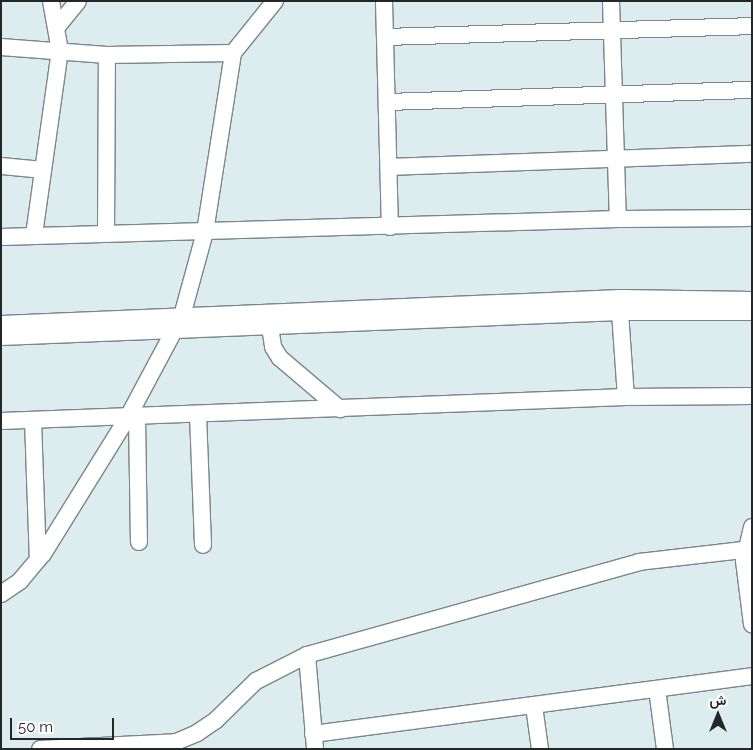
<!DOCTYPE html>
<html>
<head>
<meta charset="utf-8">
<style>
	body { margin:0 }
	#map { position:relative; width:753px; height:750px; overflow:hidden; background:#ddecef; font-family:Raleway,Vazirmatn,sans-serif }
	div>[style] { position:absolute }
	.roads { filter:drop-shadow(1px 0 #798789) drop-shadow(-1px 0 #798789) drop-shadow(0 1px #798789) drop-shadow(0 -1px #798789) }
	.minor>* { height:16px; margin:-8px; padding:0 8px; transform-origin:8px; border-radius:8px; background:#fff }
	span { translate:-50% -50%; white-space:nowrap; text-align:center; line-height:1.15; -webkit-text-stroke:4px #fff; paint-order:stroke }
	.frame { position:absolute; inset:0; border:2px solid #222728; pointer-events:none }
	.north { position:absolute; left:693px; top:690px; width:50px; height:50px; -webkit-text-stroke:4px #fff; paint-order:stroke; rotate:0deg; font-size:14px; font-weight:700; line-height:20px; text-align:center; color:#222728 }
	.north::after { content:''; display:block; margin:auto; width:18px; height:22px; background:#222728; clip-path:polygon(50% 0,100% 100%,50% 72%,0 100%) }
	.scale { position:absolute; left:10px; top:718px; width:104px; height:22px; box-sizing:border-box; border:2px solid #222728; border-top:0; padding-left:6px; font-size:15px; line-height:18px; white-space:nowrap; color:#222728; -webkit-text-stroke:4px #fff; paint-order:stroke }
</style>
</head>
<body>
<div id="map">
	<div class="roads">
		<div class="minor">
			<i style="left:384px;top:1px;width:226px;rotate:88.5deg"></i>
			<i style="left:611px;top:1px;width:218px;rotate:88.2deg"></i>
			<i style="left:57px;top:27px;width:33px;rotate:-51deg"></i>
			<i style="left:385px;top:37px;width:367px;rotate:-1.7deg"></i>
			<i style="left:1px;top:47px;width:106px;rotate:4.3deg"></i>
			<i style="left:107px;top:55px;width:126px;rotate:-0.9deg"></i>
			<i style="left:387px;top:102px;width:365px;rotate:-1.9deg"></i>
			<i style="left:1px;top:166px;width:42px;rotate:5.4deg"></i>
			<i style="left:389px;top:167px;width:363px;rotate:-2.1deg"></i>
			<i style="left:106px;top:234px;width:179px;rotate:-89.7deg"></i>
			<i style="left:34px;top:235px;width:186px;rotate:-82deg"></i>
			<i style="left:60px;top:51px;width:51px;rotate:-100.2deg"></i>
			<i style="left:1px;top:237px;width:617px;rotate:-1.67deg"></i>
			<i style="left:618px;top:219px;width:134px;rotate:-0.4deg"></i>
			<i style="left:620px;top:312px;width:85px;rotate:86deg"></i>
			<i style="left:1px;top:324px;width:620px;rotate:-2.41deg"></i>
			<i style="left:620px;top:298px;width:132px;rotate:0.9deg"></i>
			<i style="left:270px;top:327px;width:20px;rotate:81deg"></i>
			<i style="left:273px;top:347px;width:13px;rotate:58deg"></i>
			<i style="left:280px;top:358px;width:79px;rotate:40.4deg"></i>
			<i style="left:1px;top:337px;width:620px;rotate:-2.31deg"></i>
			<i style="left:620px;top:312px;width:132px"></i>
			<i style="left:198px;top:414px;width:131px;rotate:87.8deg"></i>
			<i style="left:137px;top:417px;width:125px;rotate:89.1deg"></i>
			<i style="left:33px;top:420px;width:140px;rotate:88deg"></i>
			<i style="left:1px;top:421px;width:625px;rotate:-2.2deg"></i>
			<i style="left:626px;top:397px;width:126px;rotate:-0.5deg"></i>
			<i style="left:752px;top:527px;width:35px;rotate:103deg"></i>
			<i style="left:744px;top:561px;width:64px;rotate:82.8deg"></i>
			<i style="left:1px;top:594px;width:23px;rotate:-34deg"></i>
			<i style="left:20px;top:581px;width:35px;rotate:-50deg"></i>
			<i style="left:43px;top:554px;width:161px;rotate:-58.2deg"></i>
			<i style="left:128px;top:417px;width:115px;rotate:-61.9deg"></i>
			<i style="left:182px;top:316px;width:87px;rotate:-74.7deg"></i>
			<i style="left:205px;top:232px;width:181px;rotate:-81.1deg"></i>
			<i style="left:233px;top:53px;width:67px;rotate:-51.1deg"></i>
			<i style="left:307px;top:655px;width:94px;rotate:85.1deg"></i>
			<i style="left:657px;top:689px;width:61px;rotate:82.4deg"></i>
			<i style="left:534px;top:706px;width:43px;rotate:82.1deg"></i>
			<i style="left:313px;top:734px;width:443px;rotate:-7.5deg"></i>
			<i style="left:40px;top:749px;width:136px;rotate:-2.9deg"></i>
			<i style="left:176px;top:742px;width:23px;rotate:-23deg"></i>
			<i style="left:197px;top:733px;width:23px;rotate:-34deg"></i>
			<i style="left:216px;top:720px;width:56px;rotate:-44.3deg"></i>
			<i style="left:256px;top:681px;width:57px;rotate:-27deg"></i>
			<i style="left:307px;top:655px;width:345px;rotate:-15.6deg"></i>
			<i style="left:639px;top:562px;width:114px;rotate:-6.6deg"></i>
		</div>
	</div>
	<div class="frame"></div>
	<div class="north">ش</div>
	<div class="scale">50 m</div>
</div>
</body>
</html>
